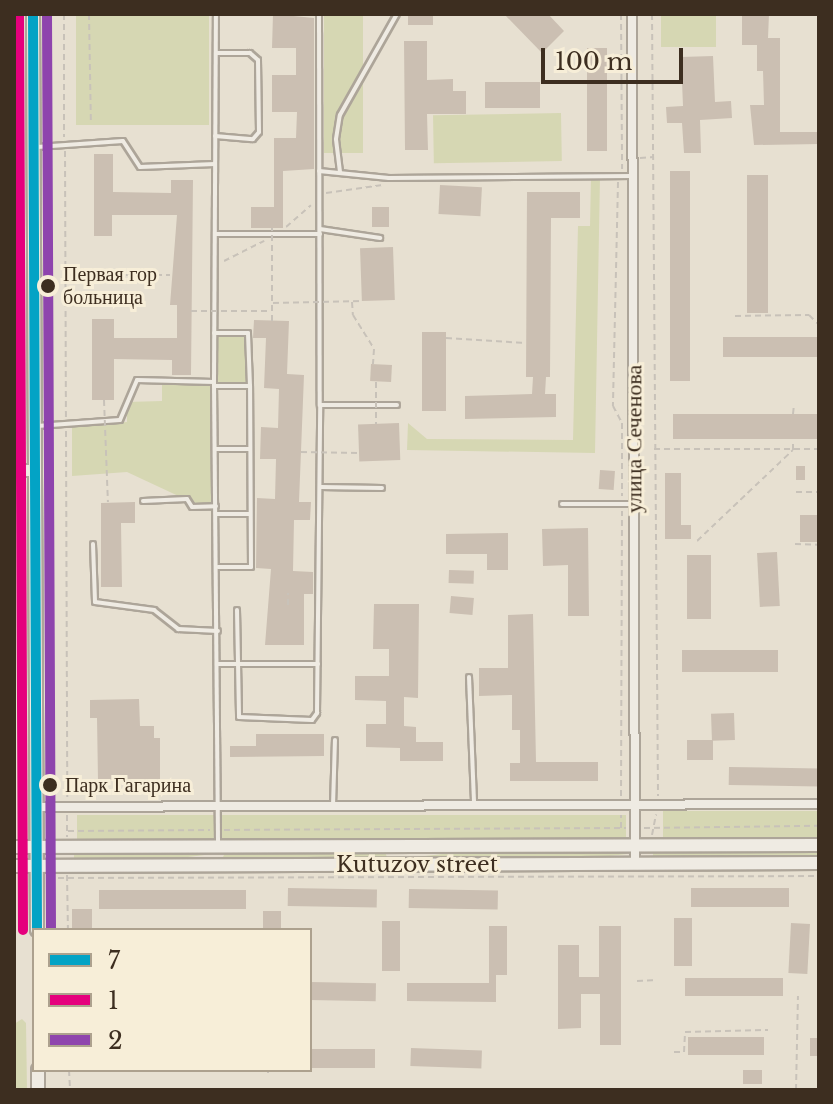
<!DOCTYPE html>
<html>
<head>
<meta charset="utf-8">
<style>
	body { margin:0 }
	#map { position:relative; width:833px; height:1104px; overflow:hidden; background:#e7e0d1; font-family:"Libre Baskerville",serif }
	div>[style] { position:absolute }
	.green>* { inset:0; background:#d6d7b3; transform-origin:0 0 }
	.building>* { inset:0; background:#cbbfb2; transform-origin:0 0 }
	.path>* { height:2px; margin-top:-1px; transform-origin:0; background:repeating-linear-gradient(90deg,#c8c2b9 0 6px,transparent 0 10px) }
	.roads { filter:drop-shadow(2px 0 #ada599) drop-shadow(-2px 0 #ada599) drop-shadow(0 2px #ada599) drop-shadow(0 -2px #ada599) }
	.service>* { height:4px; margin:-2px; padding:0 2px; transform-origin:2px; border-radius:2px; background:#efebe3 }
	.minor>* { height:8px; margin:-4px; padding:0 4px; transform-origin:4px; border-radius:4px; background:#efebe3 }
	.tertiary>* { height:11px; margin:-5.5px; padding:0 5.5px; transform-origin:5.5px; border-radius:5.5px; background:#efebe3 }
	.secondary>* { height:12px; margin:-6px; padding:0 6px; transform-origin:6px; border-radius:6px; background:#efebe3 }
	.path-bridge>* { height:2px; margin-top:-1px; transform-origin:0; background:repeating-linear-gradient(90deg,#c8c2b9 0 6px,transparent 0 10px) }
	.bus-1>* { height:10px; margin:-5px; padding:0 5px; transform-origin:5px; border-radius:5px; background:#03a3c5 }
	.bus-2>* { height:10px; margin:-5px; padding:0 5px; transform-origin:5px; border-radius:5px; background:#e5007d }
	.bus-3>* { height:10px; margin:-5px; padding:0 5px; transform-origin:5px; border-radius:5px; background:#8e44ad }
	.dots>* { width:22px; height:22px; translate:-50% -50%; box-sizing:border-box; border:4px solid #f7eed8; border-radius:50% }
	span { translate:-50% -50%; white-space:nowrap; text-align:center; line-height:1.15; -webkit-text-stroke:6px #f7eed8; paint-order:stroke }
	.bus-label { font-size:20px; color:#3d2e20 }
	.left { translate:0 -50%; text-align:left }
	.street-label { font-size:22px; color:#3d2e20 }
	.frame { position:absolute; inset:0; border:16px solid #3d2e20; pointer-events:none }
	.legend { position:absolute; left:32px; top:928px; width:280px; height:144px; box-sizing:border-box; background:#f7eed8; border:2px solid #ada18e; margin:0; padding:10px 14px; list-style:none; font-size:24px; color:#3d2e20 }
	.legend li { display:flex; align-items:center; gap:16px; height:40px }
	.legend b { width:40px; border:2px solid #ada18e }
	.scale { position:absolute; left:541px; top:48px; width:142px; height:36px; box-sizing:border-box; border:4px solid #3d2e20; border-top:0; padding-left:10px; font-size:24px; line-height:28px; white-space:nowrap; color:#3d2e20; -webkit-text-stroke:6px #f7eed8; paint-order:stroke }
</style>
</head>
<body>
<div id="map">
	<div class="green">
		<i style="left:76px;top:14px;width:133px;height:111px"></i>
		<i style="left:324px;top:14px;width:39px;height:139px"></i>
		<i style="left:661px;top:14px;width:55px;height:33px"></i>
		<i style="left:561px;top:113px;width:48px;height:128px;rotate:89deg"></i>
		<i style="clip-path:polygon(591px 177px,600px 177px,595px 453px,407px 450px,408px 423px,427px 439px,573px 440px,578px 226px,590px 226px)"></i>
		<i style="clip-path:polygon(214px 333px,248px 333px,250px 386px,215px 386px,217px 514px,127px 472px,72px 476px,72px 426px,127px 422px,127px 402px,162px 401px,162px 381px,214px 382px)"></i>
		<i style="left:819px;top:811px;width:28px;height:156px;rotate:90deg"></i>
		<i style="left:77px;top:815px;width:549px;height:26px"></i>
		<i style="clip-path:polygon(819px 851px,819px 859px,653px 858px,653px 852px)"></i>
		<i style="clip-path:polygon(385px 852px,388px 860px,222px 859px,225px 853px)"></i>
		<i style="clip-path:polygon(461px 852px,625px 852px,627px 854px,567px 861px,398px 859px)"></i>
		<i style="clip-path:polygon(213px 854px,154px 861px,74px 861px,74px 855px)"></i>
		<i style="clip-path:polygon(22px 1019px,26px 1023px,27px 1090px,15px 1090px,14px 1024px)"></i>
	</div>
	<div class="building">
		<i style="clip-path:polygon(273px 14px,314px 18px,314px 169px,283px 171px,283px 228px,251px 228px,251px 207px,274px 207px,274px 138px,296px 138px,297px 112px,272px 112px,272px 75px,296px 75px,296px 48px,272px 48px)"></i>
		<i style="left:408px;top:14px;width:25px;height:11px"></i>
		<i style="clip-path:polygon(504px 14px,548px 14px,564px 31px,542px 53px)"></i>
		<i style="clip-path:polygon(742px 14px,769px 14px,768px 38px,780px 38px,780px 132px,819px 132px,819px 144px,754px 145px,750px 105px,764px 105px,763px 71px,757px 71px,757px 45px,742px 45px)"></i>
		<i style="clip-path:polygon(404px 41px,427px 41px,427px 80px,453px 79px,453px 91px,466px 91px,466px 114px,427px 114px,428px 150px,405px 150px)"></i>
		<i style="left:587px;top:48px;width:20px;height:103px"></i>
		<i style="clip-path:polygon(713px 56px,715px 102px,731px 101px,732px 118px,700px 120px,701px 153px,684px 153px,682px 123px,667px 123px,666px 107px,683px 106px,681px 57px)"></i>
		<i style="left:540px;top:82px;width:26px;height:55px;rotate:90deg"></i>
		<i style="clip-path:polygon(94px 154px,113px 154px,113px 192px,171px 193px,171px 180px,193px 180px,191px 375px,172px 375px,172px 360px,114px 359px,114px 400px,92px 400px,92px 319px,114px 319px,114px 338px,177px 338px,177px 305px,170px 305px,177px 215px,112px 215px,112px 236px,94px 236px)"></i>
		<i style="left:670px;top:171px;width:20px;height:210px"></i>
		<i style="left:747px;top:175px;width:21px;height:138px"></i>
		<i style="left:440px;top:185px;width:42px;height:29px;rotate:3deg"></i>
		<i style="clip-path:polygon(527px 192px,580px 192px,580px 218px,551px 218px,550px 377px,546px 377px,545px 394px,556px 394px,556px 417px,465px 419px,465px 396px,532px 394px,533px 377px,526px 377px)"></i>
		<i style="left:372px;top:207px;width:17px;height:20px"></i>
		<i style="left:393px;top:247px;width:53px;height:33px;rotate:88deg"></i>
		<i style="clip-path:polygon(254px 320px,289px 321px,287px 374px,304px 375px,299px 502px,311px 502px,310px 520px,294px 520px,293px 571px,313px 572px,313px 594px,304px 594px,304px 645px,265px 645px,271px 569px,256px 568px,257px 498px,275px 499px,276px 459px,260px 459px,261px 427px,278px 428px,279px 389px,264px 388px,266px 338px,253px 338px)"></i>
		<i style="left:422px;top:332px;width:24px;height:79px"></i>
		<i style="left:723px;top:337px;width:96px;height:20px"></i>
		<i style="left:371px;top:364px;width:21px;height:17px;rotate:3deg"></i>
		<i style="left:673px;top:414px;width:146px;height:25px"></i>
		<i style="left:399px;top:423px;width:37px;height:41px;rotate:88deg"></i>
		<i style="left:796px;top:466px;width:9px;height:14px"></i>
		<i style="left:600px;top:470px;width:15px;height:19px;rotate:4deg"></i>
		<i style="clip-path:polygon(665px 473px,681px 473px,681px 525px,691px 525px,691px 539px,665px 539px)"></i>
		<i style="clip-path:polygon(135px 502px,135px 523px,121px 523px,122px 587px,101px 587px,101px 503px)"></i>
		<i style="left:800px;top:515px;width:19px;height:27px"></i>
		<i style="clip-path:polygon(588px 528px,589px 616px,568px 616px,568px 565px,543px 566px,542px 529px)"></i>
		<i style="clip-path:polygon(508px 533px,508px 570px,487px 570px,487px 554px,446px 554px,446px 534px)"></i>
		<i style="left:777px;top:552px;width:54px;height:20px;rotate:87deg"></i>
		<i style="left:687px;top:555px;width:24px;height:64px"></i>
		<i style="left:449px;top:570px;width:25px;height:13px;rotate:2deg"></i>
		<i style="left:451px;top:596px;width:23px;height:17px;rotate:5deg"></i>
		<i style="clip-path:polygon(374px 604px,419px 604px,418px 698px,404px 697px,404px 726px,416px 727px,416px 742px,443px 742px,443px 761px,400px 761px,400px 748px,366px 747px,366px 724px,386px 724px,386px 701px,355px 700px,355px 676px,389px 676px,389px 649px,373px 649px)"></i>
		<i style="clip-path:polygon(533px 614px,536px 762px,598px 762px,598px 781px,510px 781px,510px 763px,520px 763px,520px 730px,512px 730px,512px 695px,479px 696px,479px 668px,508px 668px,508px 615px)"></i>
		<i style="left:682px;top:650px;width:96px;height:22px"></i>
		<i style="clip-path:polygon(139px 699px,140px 726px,154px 726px,154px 738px,160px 738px,160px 779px,98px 780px,97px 718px,90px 718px,90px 700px)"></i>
		<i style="left:734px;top:713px;width:27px;height:23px;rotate:88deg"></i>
		<i style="clip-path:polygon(256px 734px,324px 734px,324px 756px,230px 757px,230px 746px,256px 746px)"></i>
		<i style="left:687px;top:740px;width:26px;height:20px"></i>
		<i style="left:729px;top:767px;width:90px;height:18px;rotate:1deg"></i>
		<i style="left:288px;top:888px;width:89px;height:18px;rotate:1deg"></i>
		<i style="left:691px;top:888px;width:98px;height:19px"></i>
		<i style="left:409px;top:889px;width:89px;height:19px;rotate:1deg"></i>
		<i style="left:246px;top:890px;width:19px;height:147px;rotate:90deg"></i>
		<i style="left:72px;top:909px;width:20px;height:21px"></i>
		<i style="left:263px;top:911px;width:18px;height:19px"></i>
		<i style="left:692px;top:918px;width:48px;height:18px;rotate:90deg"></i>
		<i style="left:382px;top:921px;width:18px;height:50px"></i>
		<i style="left:791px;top:923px;width:19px;height:50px;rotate:3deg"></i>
		<i style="clip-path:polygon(489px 926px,507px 926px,507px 975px,496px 975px,496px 1002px,407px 1001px,407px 983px,489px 983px)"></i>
		<i style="clip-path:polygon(599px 926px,621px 926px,621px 1045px,600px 1045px,600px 994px,581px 994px,581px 1028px,558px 1029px,558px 945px,579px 945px,579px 977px,599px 977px)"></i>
		<i style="left:685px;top:978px;width:98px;height:18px"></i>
		<i style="left:310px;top:982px;width:66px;height:18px;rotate:1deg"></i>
		<i style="left:764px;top:1037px;width:18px;height:76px;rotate:90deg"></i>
		<i style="left:810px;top:1038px;width:9px;height:18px"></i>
		<i style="left:411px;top:1048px;width:71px;height:18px;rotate:2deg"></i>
		<i style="left:310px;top:1049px;width:65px;height:19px"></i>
		<i style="left:762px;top:1070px;width:14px;height:19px;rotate:90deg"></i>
	</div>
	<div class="path">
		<i style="left:64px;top:14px;width:123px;rotate:90deg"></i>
		<i style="left:89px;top:14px;width:110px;rotate:89deg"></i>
		<i style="left:621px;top:14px;width:155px;rotate:89.6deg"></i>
		<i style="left:652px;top:14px;width:782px;rotate:89.56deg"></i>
		<i style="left:65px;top:151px;width:266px;rotate:89.8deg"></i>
		<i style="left:640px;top:158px;width:14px;rotate:-4deg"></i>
		<i style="left:618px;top:182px;width:224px;rotate:91.3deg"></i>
		<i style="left:613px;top:406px;width:19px;rotate:62deg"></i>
		<i style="left:622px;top:423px;width:73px;rotate:90deg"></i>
		<i style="left:326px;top:193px;width:57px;rotate:-8.1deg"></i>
		<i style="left:286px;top:227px;width:33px;rotate:-41deg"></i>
		<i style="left:224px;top:261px;width:45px;rotate:-26.6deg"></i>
		<i style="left:66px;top:275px;width:104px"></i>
		<i style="left:352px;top:302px;width:13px;rotate:86deg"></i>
		<i style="left:353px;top:315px;width:40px;rotate:58deg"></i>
		<i style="left:374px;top:349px;width:15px;rotate:94deg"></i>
		<i style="left:735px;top:316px;width:74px;rotate:-0.8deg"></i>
		<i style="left:809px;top:315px;width:14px;rotate:45deg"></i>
		<i style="left:14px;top:323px;width:11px;rotate:-5deg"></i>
		<i style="left:446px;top:338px;width:80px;rotate:3.6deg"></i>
		<i style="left:793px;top:414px;width:9px;rotate:-84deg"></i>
		<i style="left:66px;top:431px;width:366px;rotate:89.8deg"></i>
		<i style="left:654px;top:449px;width:165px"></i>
		<i style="left:796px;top:492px;width:23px"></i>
		<i style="left:697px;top:541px;width:132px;rotate:-43.5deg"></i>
		<i style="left:793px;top:450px;width:10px;rotate:-90deg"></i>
		<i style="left:795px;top:544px;width:24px;rotate:2deg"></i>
		<i style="left:288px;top:605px;width:12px;rotate:-90deg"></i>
		<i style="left:621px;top:796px;width:285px;rotate:-89.8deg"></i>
		<i style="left:67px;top:815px;width:22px;rotate:90deg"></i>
		<i style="left:621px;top:828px;width:13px;rotate:-90deg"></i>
		<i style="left:644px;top:828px;width:175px;rotate:-0.7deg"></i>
		<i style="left:224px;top:830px;width:402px;rotate:-0.3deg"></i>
		<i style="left:68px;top:831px;width:142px;rotate:-0.4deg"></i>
		<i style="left:652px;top:835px;width:21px;rotate:-79deg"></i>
		<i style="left:67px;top:875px;width:55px;rotate:89deg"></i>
		<i style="left:48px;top:878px;width:771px;rotate:-0.15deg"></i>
		<i style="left:637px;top:981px;width:20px;rotate:-3deg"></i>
		<i style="left:674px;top:1052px;width:10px"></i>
		<i style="left:684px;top:1052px;width:20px;rotate:-87deg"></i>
		<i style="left:685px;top:1032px;width:83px;rotate:-1.4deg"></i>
		<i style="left:69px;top:1070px;width:20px;rotate:87deg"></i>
		<i style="left:268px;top:1073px;width:3px;rotate:-90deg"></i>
		<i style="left:702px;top:1089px;width:94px"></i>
		<i style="left:796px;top:1090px;width:94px;rotate:-88.8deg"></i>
	</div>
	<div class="roads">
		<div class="service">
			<i style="left:319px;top:14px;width:391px;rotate:89.9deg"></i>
			<i style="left:215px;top:136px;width:38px;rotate:5deg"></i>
			<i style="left:253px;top:139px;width:9px;rotate:-49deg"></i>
			<i style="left:259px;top:132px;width:72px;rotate:-90.8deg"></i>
			<i style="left:258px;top:60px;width:11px;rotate:-139deg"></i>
			<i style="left:250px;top:53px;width:34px;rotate:180deg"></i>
			<i style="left:37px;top:147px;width:86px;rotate:-4deg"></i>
			<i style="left:123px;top:141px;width:31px;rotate:57deg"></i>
			<i style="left:140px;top:167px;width:75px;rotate:-2.3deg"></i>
			<i style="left:319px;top:171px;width:70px;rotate:5.7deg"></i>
			<i style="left:389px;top:178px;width:243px;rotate:-0.5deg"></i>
			<i style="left:340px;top:172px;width:33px;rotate:-97deg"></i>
			<i style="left:336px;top:139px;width:24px;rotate:-81deg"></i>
			<i style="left:340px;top:115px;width:116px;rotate:-60.6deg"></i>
			<i style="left:320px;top:229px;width:61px;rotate:8.5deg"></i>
			<i style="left:215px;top:234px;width:105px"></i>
			<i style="left:214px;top:382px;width:368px;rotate:-89.7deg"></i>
			<i style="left:214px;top:386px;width:36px"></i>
			<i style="left:250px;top:386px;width:53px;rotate:-92.2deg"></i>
			<i style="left:248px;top:333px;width:34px;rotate:180deg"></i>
			<i style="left:37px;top:426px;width:83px;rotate:-4.1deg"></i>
			<i style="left:120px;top:420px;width:43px;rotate:-67deg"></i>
			<i style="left:137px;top:380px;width:77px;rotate:1.5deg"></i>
			<i style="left:214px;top:382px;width:464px;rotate:89.5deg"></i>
			<i style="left:215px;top:449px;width:35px"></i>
			<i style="left:321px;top:487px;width:61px;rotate:0.9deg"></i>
			<i style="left:143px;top:501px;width:44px;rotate:-2.6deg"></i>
			<i style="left:187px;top:499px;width:9px;rotate:58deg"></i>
			<i style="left:192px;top:507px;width:24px;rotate:-2deg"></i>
			<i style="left:562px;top:504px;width:72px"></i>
			<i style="left:217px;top:514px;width:33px"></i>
			<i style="left:93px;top:544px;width:58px;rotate:88deg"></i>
			<i style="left:95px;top:602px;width:60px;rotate:7.7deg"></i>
			<i style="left:154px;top:610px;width:31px;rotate:38deg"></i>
			<i style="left:178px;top:629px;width:40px;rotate:2.9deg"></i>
			<i style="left:218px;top:567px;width:33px"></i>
			<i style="left:251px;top:567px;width:181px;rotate:-90.3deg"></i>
			<i style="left:237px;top:610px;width:107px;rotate:88.9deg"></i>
			<i style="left:239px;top:717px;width:73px;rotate:2.4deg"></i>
			<i style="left:312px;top:720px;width:9px;rotate:-54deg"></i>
			<i style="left:317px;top:713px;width:308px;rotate:-89.4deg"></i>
			<i style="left:320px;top:405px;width:77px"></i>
			<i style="left:218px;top:664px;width:100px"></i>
			<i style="left:469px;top:677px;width:127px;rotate:87.7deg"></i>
			<i style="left:333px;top:806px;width:66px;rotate:-88.3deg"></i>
		</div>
		<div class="minor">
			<i style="left:632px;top:14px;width:849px;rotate:89.8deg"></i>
			<i style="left:36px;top:807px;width:783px;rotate:-0.22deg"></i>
		</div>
		<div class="tertiary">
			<i style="left:14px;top:470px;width:21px"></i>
		</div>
		<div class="secondary">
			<i style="left:33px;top:14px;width:916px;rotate:89.75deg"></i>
			<i style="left:14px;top:847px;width:805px;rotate:-0.14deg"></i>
			<i style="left:14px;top:866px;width:805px;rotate:-0.21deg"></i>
			<i style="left:38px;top:1070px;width:20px;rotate:90deg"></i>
		</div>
	</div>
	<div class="path-bridge">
		<i style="left:273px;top:303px;width:89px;rotate:-1.3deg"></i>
		<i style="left:191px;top:311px;width:79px"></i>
		<i style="left:272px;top:321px;width:93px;rotate:-90deg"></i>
		<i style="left:376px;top:382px;width:42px;rotate:90deg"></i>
		<i style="left:104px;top:400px;width:102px;rotate:87.8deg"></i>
		<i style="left:301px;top:452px;width:57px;rotate:1deg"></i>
	</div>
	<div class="bus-1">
		<i style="left:33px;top:14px;width:916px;rotate:89.75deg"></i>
	</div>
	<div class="bus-2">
		<i style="left:19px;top:14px;width:916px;rotate:89.75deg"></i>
	</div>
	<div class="bus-3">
		<i style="left:47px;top:14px;width:916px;rotate:89.75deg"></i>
	</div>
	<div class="dots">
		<i style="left:48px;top:286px;background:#3d2e20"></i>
		<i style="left:50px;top:785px;background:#3d2e20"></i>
	</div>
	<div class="bus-label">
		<span class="left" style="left:63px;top:286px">Первая гор<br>больница</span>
		<span class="left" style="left:65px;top:785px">Парк Гагарина</span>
	</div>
	<div class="street-label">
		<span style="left:634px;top:439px;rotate:-90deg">улица Сеченова</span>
		<span style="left:417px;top:865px">Kutuzov street</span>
	</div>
	<div class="frame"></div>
	<ul class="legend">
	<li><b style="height:10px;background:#03a3c5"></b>7</li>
	<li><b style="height:10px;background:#e5007d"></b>1</li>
	<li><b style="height:10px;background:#8e44ad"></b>2</li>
	</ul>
	<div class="scale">100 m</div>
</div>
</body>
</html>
